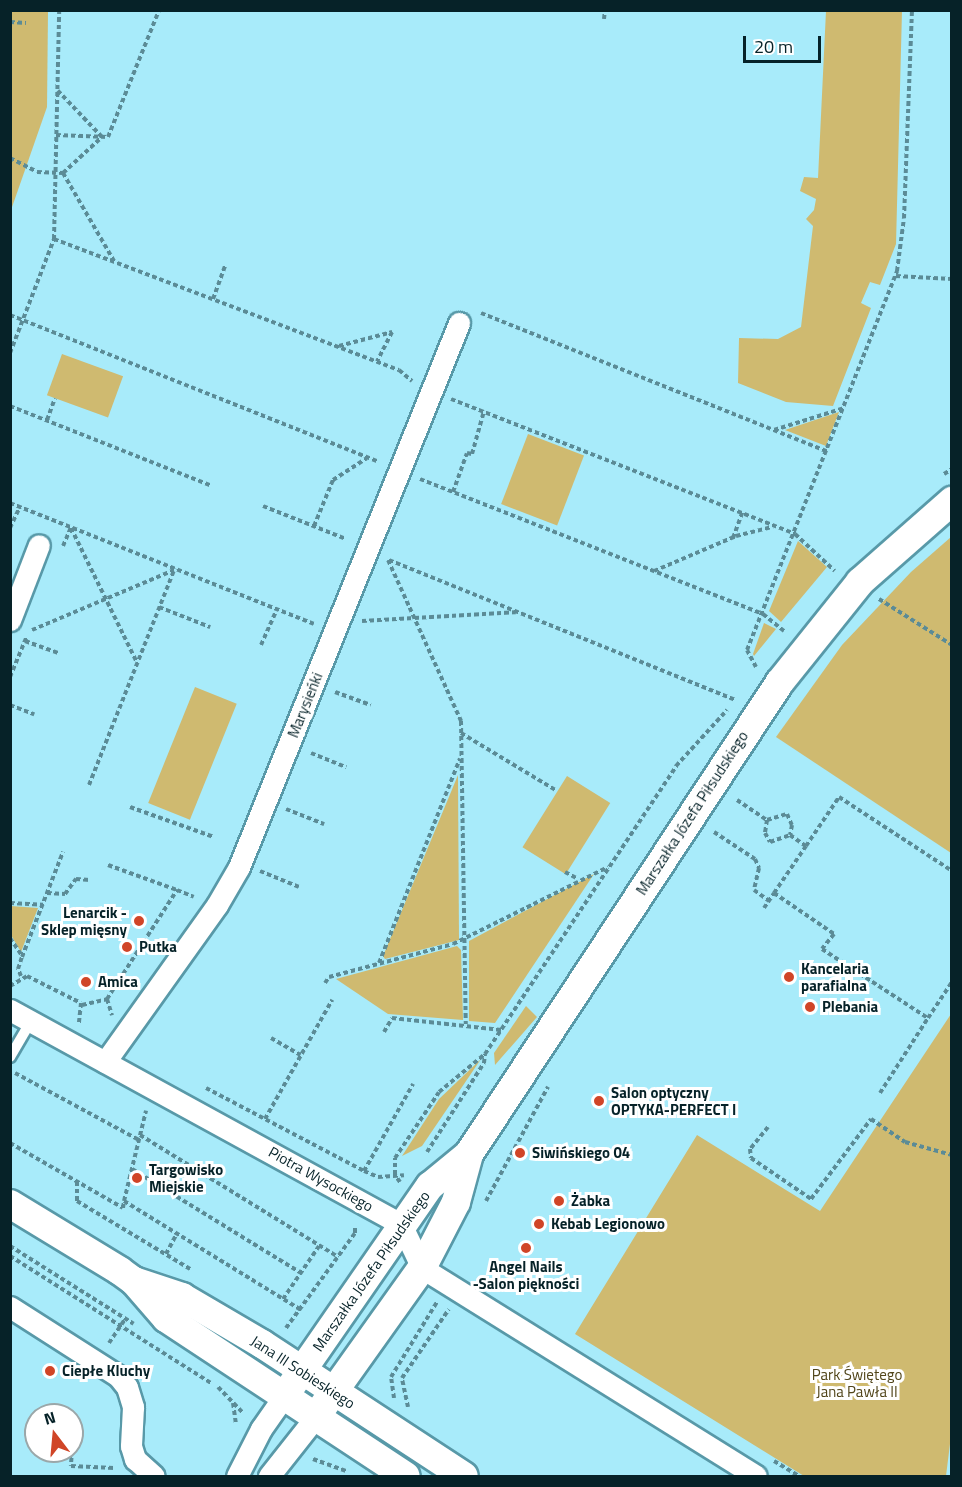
<!DOCTYPE html>
<html>
<head>
<meta charset="utf-8">
<style>
	body { margin:0 }
	#map { position:relative; width:962px; height:1487px; overflow:hidden; background:#a8ebfa; font-family:"Titillium Web",sans-serif }
	div>[style] { position:absolute }
	.green>* { inset:0; background:#cfba70; transform-origin:0 0 }
	.path>* { height:4px; margin-top:-2px; transform-origin:0; background:repeating-linear-gradient(90deg,#5b8b96 0 4.5px,transparent 0 7.5px) }
	.roads { filter:drop-shadow(2px 0 #5899a8) drop-shadow(-2px 0 #5899a8) drop-shadow(0 2px #5899a8) drop-shadow(0 -2px #5899a8) }
	.lane>* { height:10px; margin:-5px; padding:0 5px; transform-origin:5px; border-radius:5px; background:#fff }
	.street>* { height:21px; margin:-10.5px; padding:0 10.5px; transform-origin:10.5px; border-radius:10.5px; background:#fff }
	.secondary>* { height:28px; margin:-14px; padding:0 14px; transform-origin:14px; border-radius:14px; background:#fff }
	.dots>* { width:16px; height:16px; translate:-50% -50%; box-sizing:border-box; border:3px solid #fff; border-radius:50% }
	span { translate:-50% -50%; white-space:nowrap; text-align:center; line-height:1.15; -webkit-text-stroke:6px #fff; paint-order:stroke }
	.street-label { font-size:15px; color:#062228 }
	.poi-label { font-size:15px; color:#062228; font-weight:700 }
	.right { translate:-100% -50%; text-align:right }
	.left { translate:0 -50%; text-align:left }
	.park-label { font-size:15px; color:#51451a }
	.frame { position:absolute; inset:0; border:12px solid #062228; pointer-events:none }
	.north { position:absolute; left:24px; top:1403px; width:60px; height:60px; box-sizing:border-box; background:#fff; border:2px solid #9ba7a9; border-radius:50%; rotate:344deg; font-size:16px; font-weight:700; line-height:24px; text-align:center; color:#062228 }
	.north::after { content:''; display:block; margin:auto; width:21px; height:27px; background:#d04527; clip-path:polygon(50% 0,100% 100%,50% 72%,0 100%) }
	.scale { position:absolute; left:743px; top:36px; width:78px; height:27px; box-sizing:border-box; border:3px solid #062228; border-top:0; padding-left:8px; font-size:18px; line-height:21px; white-space:nowrap; color:#062228; -webkit-text-stroke:4px #fff; paint-order:stroke }
</style>
</head>
<body>
<div id="map">
	<div class="green">
		<i style="clip-path:polygon(10px 11px,48px 11px,47px 107px,11px 210px)"></i>
		<i style="clip-path:polygon(826px 11px,902px 11px,896px 244px,880px 285px,870px 282px,861px 303px,871px 308px,833px 406px,786px 402px,738px 383px,739px 338px,778px 339px,801px 327px,813px 226px,806px 219px,814px 210px,816px 199px,800px 191px,804px 177px,818px 178px)"></i>
		<i style="left:62px;top:354px;width:65px;height:44px;rotate:20deg"></i>
		<i style="clip-path:polygon(839px 412px,826px 446px,785px 430px)"></i>
		<i style="left:528px;top:434px;width:60px;height:75px;rotate:21deg"></i>
		<i style="clip-path:polygon(951px 537px,951px 853px,776px 737px,842px 645px,911px 572px)"></i>
		<i style="clip-path:polygon(798px 541px,827px 567px,781px 622px,769px 611px)"></i>
		<i style="clip-path:polygon(764px 623px,776px 629px,754px 656px,753px 654px)"></i>
		<i style="left:195px;top:687px;width:45px;height:125px;rotate:22deg"></i>
		<i style="clip-path:polygon(458px 775px,459px 940px,385px 959px,383px 956px)"></i>
		<i style="left:567px;top:776px;width:51px;height:84px;rotate:32deg"></i>
		<i style="clip-path:polygon(594px 874px,495px 1023px,469px 1021px,469px 941px)"></i>
		<i style="clip-path:polygon(11px 906px,38px 908px,21px 952px,11px 935px)"></i>
		<i style="clip-path:polygon(457px 946px,461px 950px,463px 1020px,388px 1014px,336px 979px)"></i>
		<i style="clip-path:polygon(526px 1006px,537px 1017px,495px 1065px,494px 1053px)"></i>
		<i style="clip-path:polygon(951px 1014px,952px 1428px,946px 1476px,804px 1476px,575px 1334px,697px 1135px,820px 1211px)"></i>
		<i style="clip-path:polygon(481px 1059px,422px 1146px,402px 1156px,439px 1099px)"></i>
	</div>
	<div class="path">
		<i style="left:604px;top:19px;width:9px;rotate:-84deg"></i>
		<i style="left:10px;top:22px;width:16px;rotate:4deg"></i>
		<i style="left:56px;top:135px;width:52px;rotate:2.2deg"></i>
		<i style="left:108px;top:137px;width:137px;rotate:-68.1deg"></i>
		<i style="left:10px;top:158px;width:30px;rotate:27deg"></i>
		<i style="left:37px;top:172px;width:26px;rotate:2deg"></i>
		<i style="left:63px;top:173px;width:53px;rotate:-42.7deg"></i>
		<i style="left:102px;top:137px;width:64px;rotate:-133.7deg"></i>
		<i style="left:63px;top:173px;width:102px;rotate:59.9deg"></i>
		<i style="left:54px;top:239px;width:369px;rotate:20.8deg"></i>
		<i style="left:399px;top:370px;width:17px;rotate:40deg"></i>
		<i style="left:896px;top:276px;width:56px;rotate:3.1deg"></i>
		<i style="left:213px;top:299px;width:37px;rotate:-70deg"></i>
		<i style="left:481px;top:313px;width:374px;rotate:21.8deg"></i>
		<i style="left:10px;top:315px;width:395px;rotate:21.7deg"></i>
		<i style="left:339px;top:346px;width:55px;rotate:-14.8deg"></i>
		<i style="left:392px;top:332px;width:33px;rotate:117deg"></i>
		<i style="left:10px;top:353px;width:122px;rotate:-68.9deg"></i>
		<i style="left:54px;top:239px;width:229px;rotate:-88.7deg"></i>
		<i style="left:451px;top:399px;width:370px;rotate:21.4deg"></i>
		<i style="left:795px;top:534px;width:54px;rotate:42.8deg"></i>
		<i style="left:10px;top:406px;width:215px;rotate:21.6deg"></i>
		<i style="left:47px;top:420px;width:23px;rotate:-70deg"></i>
		<i style="left:774px;top:430px;width:73px;rotate:-17.4deg"></i>
		<i style="left:944px;top:474px;width:9px;rotate:-32deg"></i>
		<i style="left:420px;top:479px;width:369px;rotate:21.5deg"></i>
		<i style="left:763px;top:614px;width:27px;rotate:39deg"></i>
		<i style="left:453px;top:492px;width:41px;rotate:-70.3deg"></i>
		<i style="left:467px;top:453px;width:5px;rotate:11deg"></i>
		<i style="left:472px;top:454px;width:45px;rotate:-74.4deg"></i>
		<i style="left:10px;top:503px;width:327px;rotate:21.7deg"></i>
		<i style="left:263px;top:506px;width:89px;rotate:21.7deg"></i>
		<i style="left:314px;top:526px;width:50px;rotate:-67.6deg"></i>
		<i style="left:333px;top:480px;width:40px;rotate:-32.9deg"></i>
		<i style="left:10px;top:528px;width:23px;rotate:-65deg"></i>
		<i style="left:71px;top:528px;width:150px;rotate:63.9deg"></i>
		<i style="left:733px;top:538px;width:27px;rotate:-70deg"></i>
		<i style="left:63px;top:546px;width:21px;rotate:-67deg"></i>
		<i style="left:388px;top:560px;width:177px;rotate:65.6deg"></i>
		<i style="left:461px;top:721px;width:303px;rotate:89.1deg"></i>
		<i style="left:389px;top:560px;width:374px;rotate:22deg"></i>
		<i style="left:654px;top:571px;width:89px;rotate:-23.1deg"></i>
		<i style="left:736px;top:536px;width:38px;rotate:-14deg"></i>
		<i style="left:879px;top:599px;width:86px;rotate:32.2deg"></i>
		<i style="left:159px;top:607px;width:55px;rotate:21.4deg"></i>
		<i style="left:362px;top:621px;width:154px;rotate:-3.3deg"></i>
		<i style="left:32px;top:630px;width:154px;rotate:-22.9deg"></i>
		<i style="left:25px;top:641px;width:35px;rotate:20deg"></i>
		<i style="left:261px;top:645px;width:39px;rotate:-66deg"></i>
		<i style="left:756px;top:667px;width:19px;rotate:-118deg"></i>
		<i style="left:747px;top:650px;width:408px;rotate:-68.4deg"></i>
		<i style="left:897px;top:271px;width:53px;rotate:-82.5deg"></i>
		<i style="left:904px;top:218px;width:208px;rotate:-87.8deg"></i>
		<i style="left:10px;top:677px;width:44px;rotate:-67.5deg"></i>
		<i style="left:952px;top:687px;width:2px;rotate:90deg"></i>
		<i style="left:335px;top:692px;width:38px;rotate:20deg"></i>
		<i style="left:10px;top:705px;width:26px;rotate:21deg"></i>
		<i style="left:461px;top:733px;width:112px;rotate:31.1deg"></i>
		<i style="left:311px;top:753px;width:38px;rotate:22deg"></i>
		<i style="left:89px;top:785px;width:233px;rotate:-68.4deg"></i>
		<i style="left:737px;top:800px;width:36px;rotate:34deg"></i>
		<i style="left:767px;top:820px;width:21px;rotate:-17deg"></i>
		<i style="left:787px;top:814px;width:12px;rotate:66deg"></i>
		<i style="left:792px;top:825px;width:10px;rotate:101deg"></i>
		<i style="left:790px;top:835px;width:19px;rotate:35deg"></i>
		<i style="left:806px;top:846px;width:59px;rotate:-56deg"></i>
		<i style="left:839px;top:797px;width:135px;rotate:33.2deg"></i>
		<i style="left:130px;top:807px;width:89px;rotate:19.7deg"></i>
		<i style="left:286px;top:809px;width:41px;rotate:21.5deg"></i>
		<i style="left:767px;top:820px;width:13px;rotate:99deg"></i>
		<i style="left:765px;top:833px;width:10px;rotate:61deg"></i>
		<i style="left:770px;top:842px;width:21px;rotate:-19deg"></i>
		<i style="left:714px;top:832px;width:49px;rotate:33.4deg"></i>
		<i style="left:755px;top:859px;width:10px;rotate:66deg"></i>
		<i style="left:759px;top:868px;width:23px;rotate:103deg"></i>
		<i style="left:754px;top:890px;width:19px;rotate:36deg"></i>
		<i style="left:806px;top:846px;width:57px;rotate:124.2deg"></i>
		<i style="left:774px;top:893px;width:73px;rotate:34.3deg"></i>
		<i style="left:834px;top:934px;width:19px;rotate:129deg"></i>
		<i style="left:822px;top:949px;width:126px;rotate:33.1deg"></i>
		<i style="left:928px;top:1018px;width:43px;rotate:-56.3deg"></i>
		<i style="left:108px;top:865px;width:73px;rotate:19.9deg"></i>
		<i style="left:260px;top:871px;width:42px;rotate:22.3deg"></i>
		<i style="left:565px;top:872px;width:15px;rotate:28deg"></i>
		<i style="left:47px;top:893px;width:18px;rotate:3deg"></i>
		<i style="left:65px;top:894px;width:19px;rotate:-54deg"></i>
		<i style="left:76px;top:879px;width:14px;rotate:4deg"></i>
		<i style="left:10px;top:903px;width:33px;rotate:3deg"></i>
		<i style="left:764px;top:908px;width:18px;rotate:-56deg"></i>
		<i style="left:10px;top:938px;width:22px;rotate:56deg"></i>
		<i style="left:379px;top:963px;width:220px;rotate:-68.4deg"></i>
		<i style="left:21px;top:976px;width:8px;rotate:-113deg"></i>
		<i style="left:18px;top:969px;width:13px;rotate:-72deg"></i>
		<i style="left:22px;top:957px;width:113px;rotate:-68.7deg"></i>
		<i style="left:325px;top:983px;width:7px;rotate:-56deg"></i>
		<i style="left:329px;top:977px;width:128px;rotate:-14.9deg"></i>
		<i style="left:453px;top:944px;width:173px;rotate:-26.4deg"></i>
		<i style="left:10px;top:986px;width:20px;rotate:-30deg"></i>
		<i style="left:27px;top:976px;width:60px;rotate:26.6deg"></i>
		<i style="left:81px;top:1003px;width:20px;rotate:96deg"></i>
		<i style="left:107px;top:999px;width:17px;rotate:73deg"></i>
		<i style="left:82px;top:1005px;width:26px;rotate:-13deg"></i>
		<i style="left:107px;top:999px;width:130px;rotate:-57.3deg"></i>
		<i style="left:177px;top:890px;width:18px;rotate:22deg"></i>
		<i style="left:384px;top:1032px;width:16px;rotate:-60deg"></i>
		<i style="left:392px;top:1018px;width:110px;rotate:6.3deg"></i>
		<i style="left:271px;top:1038px;width:34px;rotate:30deg"></i>
		<i style="left:15px;top:1073px;width:141px;rotate:28.4deg"></i>
		<i style="left:206px;top:1088px;width:178px;rotate:27.7deg"></i>
		<i style="left:364px;top:1171px;width:15px;rotate:23deg"></i>
		<i style="left:378px;top:1177px;width:26px;rotate:-4deg"></i>
		<i style="left:880px;top:1093px;width:89px;rotate:-57.4deg"></i>
		<i style="left:265px;top:1119px;width:137px;rotate:-60.6deg"></i>
		<i style="left:768px;top:1127px;width:28px;rotate:129deg"></i>
		<i style="left:750px;top:1149px;width:9px;rotate:84deg"></i>
		<i style="left:751px;top:1158px;width:73px;rotate:34.3deg"></i>
		<i style="left:811px;top:1199px;width:100px;rotate:-53.1deg"></i>
		<i style="left:871px;top:1119px;width:41px;rotate:34.1deg"></i>
		<i style="left:905px;top:1142px;width:49px;rotate:15.5deg"></i>
		<i style="left:140px;top:1135px;width:233px;rotate:31.6deg"></i>
		<i style="left:10px;top:1143px;width:130px;rotate:29.9deg"></i>
		<i style="left:123px;top:1208px;width:7px;rotate:-82deg"></i>
		<i style="left:124px;top:1201px;width:208px;rotate:31.6deg"></i>
		<i style="left:427px;top:1152px;width:106px;rotate:-57.4deg"></i>
		<i style="left:484px;top:1063px;width:9px;rotate:-84deg"></i>
		<i style="left:132px;top:1169px;width:198px;rotate:31.6deg"></i>
		<i style="left:364px;top:1171px;width:100px;rotate:-60.6deg"></i>
		<i style="left:77px;top:1181px;width:20px;rotate:90deg"></i>
		<i style="left:77px;top:1201px;width:132px;rotate:31deg"></i>
		<i style="left:400px;top:1182px;width:9px;rotate:-126deg"></i>
		<i style="left:395px;top:1175px;width:17px;rotate:-90deg"></i>
		<i style="left:395px;top:1158px;width:79px;rotate:-56.3deg"></i>
		<i style="left:439px;top:1092px;width:60px;rotate:-39.6deg"></i>
		<i style="left:485px;top:1054px;width:346px;rotate:-56.4deg"></i>
		<i style="left:676px;top:766px;width:76px;rotate:-47.7deg"></i>
		<i style="left:124px;top:1201px;width:93px;rotate:-76.3deg"></i>
		<i style="left:486px;top:1201px;width:130px;rotate:-61.5deg"></i>
		<i style="left:10px;top:1246px;width:146px;rotate:32.2deg"></i>
		<i style="left:166px;top:1254px;width:24px;rotate:-62deg"></i>
		<i style="left:10px;top:1256px;width:238px;rotate:32.3deg"></i>
		<i style="left:283px;top:1299px;width:64px;rotate:-55.8deg"></i>
		<i style="left:286px;top:1328px;width:117px;rotate:-54deg"></i>
		<i style="left:355px;top:1233px;width:7px;rotate:-90deg"></i>
		<i style="left:109px;top:1343px;width:29px;rotate:-56deg"></i>
		<i style="left:218px;top:1387px;width:37px;rotate:46deg"></i>
		<i style="left:394px;top:1398px;width:21px;rotate:-98deg"></i>
		<i style="left:391px;top:1377px;width:88px;rotate:-58.5deg"></i>
		<i style="left:233px;top:1403px;width:22px;rotate:82deg"></i>
		<i style="left:408px;top:1407px;width:30px;rotate:-102deg"></i>
		<i style="left:402px;top:1378px;width:83px;rotate:-55.7deg"></i>
		<i style="left:72px;top:1450px;width:16px;rotate:94deg"></i>
		<i style="left:71px;top:1466px;width:43px;rotate:2.7deg"></i>
		<i style="left:313px;top:1459px;width:37px;rotate:20deg"></i>
		<i style="left:774px;top:1461px;width:29px;rotate:31deg"></i>
	</div>
	<div class="roads">
		<div class="lane">
			<i style="left:10px;top:1057px;width:42px;rotate:-59.7deg"></i>
		</div>
		<div class="street">
			<i style="left:10px;top:620px;width:80px;rotate:-68.9deg"></i>
			<i style="left:10px;top:1010px;width:446px;rotate:28.7deg"></i>
			<i style="left:401px;top:1224px;width:49px;rotate:64.5deg"></i>
			<i style="left:422px;top:1268px;width:393px;rotate:31.9deg"></i>
			<i style="left:105px;top:1062px;width:193px;rotate:-54.5deg"></i>
			<i style="left:217px;top:905px;width:44px;rotate:-59.9deg"></i>
			<i style="left:239px;top:867px;width:587px;rotate:-67.98deg"></i>
			<i style="left:10px;top:1307px;width:128px;rotate:32.6deg"></i>
			<i style="left:118px;top:1376px;width:14px;rotate:51deg"></i>
			<i style="left:127px;top:1387px;width:21px;rotate:73deg"></i>
			<i style="left:133px;top:1407px;width:39px;rotate:93deg"></i>
			<i style="left:131px;top:1446px;width:14px;rotate:73deg"></i>
			<i style="left:135px;top:1459px;width:25px;rotate:42deg"></i>
			<i style="left:237px;top:1476px;width:53px;rotate:-62.9deg"></i>
			<i style="left:261px;top:1429px;width:38px;rotate:-55deg"></i>
			<i style="left:269px;top:1476px;width:73px;rotate:-51.7deg"></i>
		</div>
		<div class="secondary">
			<i style="left:10px;top:1204px;width:129px;rotate:31.3deg"></i>
			<i style="left:120px;top:1271px;width:17px;rotate:36deg"></i>
			<i style="left:134px;top:1281px;width:49px;rotate:49.1deg"></i>
			<i style="left:166px;top:1318px;width:287px;rotate:33.4deg"></i>
			<i style="left:134px;top:1281px;width:51px;rotate:18.4deg"></i>
			<i style="left:182px;top:1297px;width:93px;rotate:30.4deg"></i>
			<i style="left:262px;top:1344px;width:241px;rotate:33.2deg"></i>
			<i style="left:283px;top:1398px;width:258px;rotate:-55.3deg"></i>
			<i style="left:430px;top:1186px;width:50px;rotate:-39.4deg"></i>
			<i style="left:469px;top:1154px;width:565px;rotate:-56.62deg"></i>
			<i style="left:780px;top:682px;width:128px;rotate:-51.3deg"></i>
			<i style="left:860px;top:582px;width:123px;rotate:-41.4deg"></i>
			<i style="left:322px;top:1408px;width:172px;rotate:-54.5deg"></i>
			<i style="left:422px;top:1268px;width:74px;rotate:-62.7deg"></i>
			<i style="left:456px;top:1202px;width:50px;rotate:-74.8deg"></i>
		</div>
	</div>
	<div class="dots">
		<i style="left:139px;top:921px;background:#d04527"></i>
		<i style="left:127px;top:947px;background:#d04527"></i>
		<i style="left:789px;top:977px;background:#d04527"></i>
		<i style="left:86px;top:982px;background:#d04527"></i>
		<i style="left:810px;top:1007px;background:#d04527"></i>
		<i style="left:599px;top:1101px;background:#d04527"></i>
		<i style="left:520px;top:1153px;background:#d04527"></i>
		<i style="left:137px;top:1178px;background:#d04527"></i>
		<i style="left:559px;top:1201px;background:#d04527"></i>
		<i style="left:539px;top:1224px;background:#d04527"></i>
		<i style="left:526px;top:1248px;background:#d04527"></i>
		<i style="left:50px;top:1371px;background:#d04527"></i>
	</div>
	<div class="street-label">
		<span style="left:305px;top:705px;rotate:-68deg">Marysieńki</span>
		<span style="left:692px;top:813px;rotate:-57deg">Marszałka Józefa Piłsudskiego</span>
		<span style="left:321px;top:1179px;rotate:29deg">Piotra Wysockiego</span>
		<span style="left:371px;top:1271px;rotate:-55deg">Marszałka Józefa Piłsudskiego</span>
		<span style="left:303px;top:1372px;rotate:33deg">Jana III Sobieskiego</span>
	</div>
	<div class="poi-label">
		<span class="right" style="left:127px;top:921px">Lenarcik -<br>Sklep mięsny</span>
		<span class="left" style="left:139px;top:947px">Putka</span>
		<span class="left" style="left:801px;top:977px">Kancelaria<br>parafialna</span>
		<span class="left" style="left:98px;top:982px">Amica</span>
		<span class="left" style="left:822px;top:1007px">Plebania</span>
		<span class="left" style="left:611px;top:1101px">Salon optyczny<br>OPTYKA-PERFECT I</span>
		<span class="left" style="left:532px;top:1153px">Siwińskiego 04</span>
		<span class="left" style="left:149px;top:1178px">Targowisko<br>Miejskie</span>
		<span class="left" style="left:571px;top:1201px">Żabka</span>
		<span class="left" style="left:551px;top:1224px">Kebab Legionowo</span>
		<span style="left:526px;top:1275px">Angel Nails<br>-Salon piękności</span>
		<span class="left" style="left:62px;top:1371px">Ciepłe Kluchy</span>
	</div>
	<div class="park-label">
		<span style="left:857px;top:1383px">Park Świętego<br>Jana Pawła II</span>
	</div>
	<div class="frame"></div>
	<div class="north">N</div>
	<div class="scale">20 m</div>
</div>
</body>
</html>
